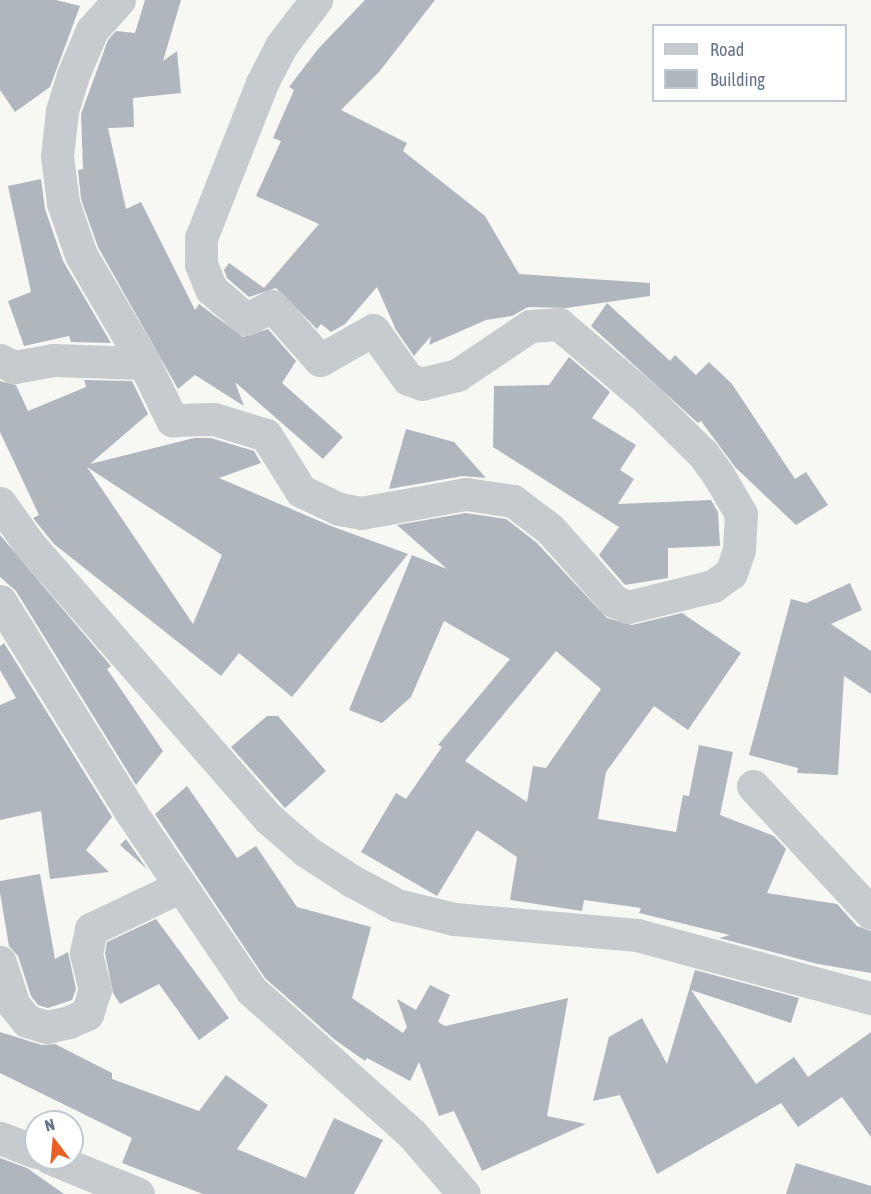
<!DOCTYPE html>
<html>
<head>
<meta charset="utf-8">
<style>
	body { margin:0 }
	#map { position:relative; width:871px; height:1194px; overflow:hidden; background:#f7f8f4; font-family:"Asap Condensed",sans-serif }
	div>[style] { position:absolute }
	.building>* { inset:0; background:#afb6bd }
	.minor>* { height:33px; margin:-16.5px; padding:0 16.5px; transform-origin:16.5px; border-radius:16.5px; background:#c7cbce }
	span { translate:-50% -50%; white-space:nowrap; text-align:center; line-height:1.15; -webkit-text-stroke:6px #fff; paint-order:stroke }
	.legend { position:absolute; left:652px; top:24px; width:195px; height:78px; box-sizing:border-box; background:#fff; border:2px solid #c1c8cf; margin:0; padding:8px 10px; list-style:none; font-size:18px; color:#657587 }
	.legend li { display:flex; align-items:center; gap:12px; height:30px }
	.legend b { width:30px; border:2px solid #c1c8cf }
	.north { position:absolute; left:24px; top:1110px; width:60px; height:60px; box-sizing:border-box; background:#fff; border:2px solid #c1c8cf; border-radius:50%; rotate:344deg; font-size:16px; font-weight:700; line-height:24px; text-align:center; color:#657587 }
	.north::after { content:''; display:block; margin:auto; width:21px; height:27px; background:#ea6022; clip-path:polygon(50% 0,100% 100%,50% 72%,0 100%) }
</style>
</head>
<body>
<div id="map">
	<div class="building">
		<i style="clip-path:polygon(0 0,56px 0,80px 6px,50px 87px,15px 112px,0 90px)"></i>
		<i style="clip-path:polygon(145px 0,181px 0,163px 61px,177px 51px,181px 93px,133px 98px,134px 127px,108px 128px,126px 209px,141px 202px,195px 310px,199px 304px,243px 337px,268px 329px,296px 361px,282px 383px,343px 437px,323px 459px,235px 382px,244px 406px,195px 375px,178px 389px,98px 247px,81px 199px,78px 170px,83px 169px,81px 114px,108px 40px,116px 31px,135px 33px)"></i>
		<i style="clip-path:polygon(365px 0,435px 0,379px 72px,341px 110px,407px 143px,403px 151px,485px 216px,519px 274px,650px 283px,650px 296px,566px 308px,528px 307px,512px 316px,486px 320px,429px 345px,431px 336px,414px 356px,396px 330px,377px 287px,345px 324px,331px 332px,321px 324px,317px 329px,276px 288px,249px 297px,227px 278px,224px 270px,229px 263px,264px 288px,319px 224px,256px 196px,281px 141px,273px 138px,294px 90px,289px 87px,318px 49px)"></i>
		<i style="clip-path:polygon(41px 179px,45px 209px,63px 261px,111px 343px,71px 342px,69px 336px,24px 346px,8px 301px,31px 292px,8px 186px)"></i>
		<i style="clip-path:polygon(607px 303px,670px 361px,675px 355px,696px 375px,709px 362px,732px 384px,795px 479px,806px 472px,828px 505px,796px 525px,735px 467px,701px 421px,698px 423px,591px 326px)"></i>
		<i style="clip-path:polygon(569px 357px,610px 392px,592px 418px,636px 445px,620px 470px,634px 479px,618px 504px,711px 500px,718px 512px,720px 546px,668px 548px,668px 578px,625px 585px,599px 555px,619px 527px,493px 447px,494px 386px,549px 385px)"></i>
		<i style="clip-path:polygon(evenodd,84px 380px,132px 381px,148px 414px,90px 464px,194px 438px,211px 438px,254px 451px,261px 463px,219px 478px,331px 526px,408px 554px,292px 697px,239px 653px,221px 676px,54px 544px,33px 518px,39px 515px,0 432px,0 381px,16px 385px,28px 411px,86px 387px,84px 380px,87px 467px,222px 555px,193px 624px,87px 467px)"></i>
		<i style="clip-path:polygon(406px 429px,454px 442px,486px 478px,463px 476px,389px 489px)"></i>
		<i style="clip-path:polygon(evenodd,466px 513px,506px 519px,537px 543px,607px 618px,632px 625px,682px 613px,741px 653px,688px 730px,654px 706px,606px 772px,598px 819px,676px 832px,683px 795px,689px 796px,699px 745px,733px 752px,720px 815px,774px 836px,786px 849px,767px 893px,837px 904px,857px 926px,871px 931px,871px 973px,818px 964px,719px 938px,730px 935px,639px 913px,641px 908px,584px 900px,582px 911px,510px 900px,517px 857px,477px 830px,437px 896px,361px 852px,396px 793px,406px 799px,442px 747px,438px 745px,510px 659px,444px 621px,411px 697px,382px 723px,349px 710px,412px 555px,447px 569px,397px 525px,466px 513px,556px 651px,601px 689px,546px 768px,533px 766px,527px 802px,465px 761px,556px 651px)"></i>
		<i style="clip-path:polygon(0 535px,111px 666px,107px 669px,163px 751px,136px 785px,16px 591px,0 577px)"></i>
		<i style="clip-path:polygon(850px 583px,862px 610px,831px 624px,871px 651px,871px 694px,844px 676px,838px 775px,797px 773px,798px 768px,749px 755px,791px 599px,806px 603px)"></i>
		<i style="clip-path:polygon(4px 643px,112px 817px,86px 850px,109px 872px,50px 879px,41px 811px,0 820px,0 705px,16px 698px,0 670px,0 646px)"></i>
		<i style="clip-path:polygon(267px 716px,278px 716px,326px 771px,285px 808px,231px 747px)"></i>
		<i style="clip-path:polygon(187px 786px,237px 858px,256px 846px,297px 907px,371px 927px,352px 998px,403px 1033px,407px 1027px,397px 999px,416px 1010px,430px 985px,450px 995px,438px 1022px,445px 1026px,568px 998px,547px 1116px,586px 1124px,482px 1171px,454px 1111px,439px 1116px,419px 1062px,410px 1081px,367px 1058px,365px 1061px,334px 1039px,265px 978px,155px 814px)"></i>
		<i style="clip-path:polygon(126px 839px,147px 869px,120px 845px)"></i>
		<i style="clip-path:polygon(40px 874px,55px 959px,68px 952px,76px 989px,72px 1000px,48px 1008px,38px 1005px,31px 996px,18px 956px,9px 946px,0 893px,0 881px)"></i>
		<i style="clip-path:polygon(156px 919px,229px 1018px,199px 1040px,159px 984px,120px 1004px,113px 993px,105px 953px,107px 942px)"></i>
		<i style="clip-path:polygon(695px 970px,799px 998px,791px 1023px,691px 990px,756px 1084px,794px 1057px,808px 1077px,871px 1032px,871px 1137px,842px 1097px,798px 1127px,781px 1103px,657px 1174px,620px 1095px,593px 1101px,609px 1037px,642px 1018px,667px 1064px)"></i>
		<i style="clip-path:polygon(0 1032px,42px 1045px,55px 1044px,112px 1073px,112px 1079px,199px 1111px,226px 1075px,268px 1105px,237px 1149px,306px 1178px,334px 1118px,383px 1140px,354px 1194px,203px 1194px,122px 1163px,132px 1138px,0 1073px)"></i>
		<i style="clip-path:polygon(0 1158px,27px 1168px,64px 1194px,0 1194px)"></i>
		<i style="clip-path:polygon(796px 1163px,871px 1186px,871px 1194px,786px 1194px)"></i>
	</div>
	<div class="minor">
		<i style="left:119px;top:0;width:40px;rotate:132deg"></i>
		<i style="left:92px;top:30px;width:49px;rotate:112.9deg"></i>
		<i style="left:73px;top:75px;width:38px;rotate:107deg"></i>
		<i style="left:62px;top:111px;width:45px;rotate:96.3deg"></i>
		<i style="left:57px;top:156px;width:47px;rotate:82.7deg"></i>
		<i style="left:63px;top:203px;width:55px;rotate:70.9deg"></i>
		<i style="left:81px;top:255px;width:125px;rotate:59.7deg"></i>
		<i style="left:0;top:360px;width:16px;rotate:27deg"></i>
		<i style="left:14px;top:367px;width:39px;rotate:-10deg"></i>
		<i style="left:52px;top:360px;width:92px;rotate:1.9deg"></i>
		<i style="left:144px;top:363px;width:64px;rotate:63.8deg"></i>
		<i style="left:172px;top:420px;width:42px;rotate:-1.4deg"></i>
		<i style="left:214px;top:419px;width:54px;rotate:17.1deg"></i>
		<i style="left:266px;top:435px;width:66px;rotate:58deg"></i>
		<i style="left:301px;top:491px;width:42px;rotate:25.3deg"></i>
		<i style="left:339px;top:509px;width:22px;rotate:10deg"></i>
		<i style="left:361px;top:513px;width:107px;rotate:-10.3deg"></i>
		<i style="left:466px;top:494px;width:48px;rotate:8.5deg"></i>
		<i style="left:513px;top:501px;width:46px;rotate:37.1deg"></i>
		<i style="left:550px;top:529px;width:96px;rotate:48.4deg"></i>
		<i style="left:614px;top:601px;width:15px;rotate:23deg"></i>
		<i style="left:628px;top:607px;width:88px;rotate:-13.9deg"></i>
		<i style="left:713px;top:586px;width:22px;rotate:-36deg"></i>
		<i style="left:731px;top:573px;width:24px;rotate:-71deg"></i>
		<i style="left:739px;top:550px;width:36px;rotate:-87deg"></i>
		<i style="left:741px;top:514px;width:44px;rotate:-120.1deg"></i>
		<i style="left:719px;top:476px;width:29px;rotate:-126deg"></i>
		<i style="left:702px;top:453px;width:77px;rotate:-135.5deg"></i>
		<i style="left:647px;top:399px;width:116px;rotate:-139.6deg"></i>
		<i style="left:559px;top:324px;width:29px;rotate:176deg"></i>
		<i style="left:530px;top:326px;width:88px;rotate:146.1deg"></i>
		<i style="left:457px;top:375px;width:36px;rotate:166deg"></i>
		<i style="left:422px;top:384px;width:15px;rotate:-160deg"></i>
		<i style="left:408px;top:379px;width:60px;rotate:-125.5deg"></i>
		<i style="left:373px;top:330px;width:61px;rotate:150.5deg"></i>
		<i style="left:320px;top:360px;width:72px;rotate:-131.6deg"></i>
		<i style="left:272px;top:306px;width:29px;rotate:153deg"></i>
		<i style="left:246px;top:319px;width:46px;rotate:-139.4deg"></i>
		<i style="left:211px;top:289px;width:27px;rotate:-112deg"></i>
		<i style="left:201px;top:264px;width:26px;rotate:-90deg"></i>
		<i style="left:201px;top:238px;width:167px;rotate:-68.5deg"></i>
		<i style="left:262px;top:83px;width:42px;rotate:-62.8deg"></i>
		<i style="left:281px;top:46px;width:58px;rotate:-52.7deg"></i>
		<i style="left:0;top:503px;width:50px;rotate:54.7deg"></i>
		<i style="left:29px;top:544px;width:364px;rotate:48.9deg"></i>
		<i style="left:268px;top:818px;width:50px;rotate:41deg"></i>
		<i style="left:306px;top:851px;width:55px;rotate:33.1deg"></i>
		<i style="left:352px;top:881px;width:51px;rotate:28.1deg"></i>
		<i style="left:397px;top:905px;width:59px;rotate:13.8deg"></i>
		<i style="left:454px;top:919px;width:184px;rotate:5deg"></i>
		<i style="left:637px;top:935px;width:242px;rotate:15.1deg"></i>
		<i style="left:0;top:601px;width:247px;rotate:58.2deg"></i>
		<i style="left:130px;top:811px;width:216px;rotate:55.9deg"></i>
		<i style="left:251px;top:990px;width:216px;rotate:41.8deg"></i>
		<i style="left:412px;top:1134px;width:79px;rotate:49.1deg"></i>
		<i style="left:753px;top:786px;width:173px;rotate:47.1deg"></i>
		<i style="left:0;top:962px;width:45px;rotate:72deg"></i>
		<i style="left:14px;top:1005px;width:21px;rotate:51deg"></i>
		<i style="left:27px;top:1021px;width:21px;rotate:17deg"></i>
		<i style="left:47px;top:1027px;width:23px;rotate:-13deg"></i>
		<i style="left:69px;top:1022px;width:20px;rotate:-24deg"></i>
		<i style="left:87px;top:1014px;width:25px;rotate:-72deg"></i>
		<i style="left:95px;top:990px;width:38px;rotate:-104deg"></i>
		<i style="left:86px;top:953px;width:25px;rotate:-78deg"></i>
		<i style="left:91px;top:929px;width:98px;rotate:-25.5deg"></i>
		<i style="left:0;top:1138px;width:39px;rotate:21deg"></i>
		<i style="left:50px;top:1158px;width:95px;rotate:22.2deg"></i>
	</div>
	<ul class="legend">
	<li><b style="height:8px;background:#c7cbce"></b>Road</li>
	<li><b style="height:16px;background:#afb6bd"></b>Building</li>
	</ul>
	<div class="north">N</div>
</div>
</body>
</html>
